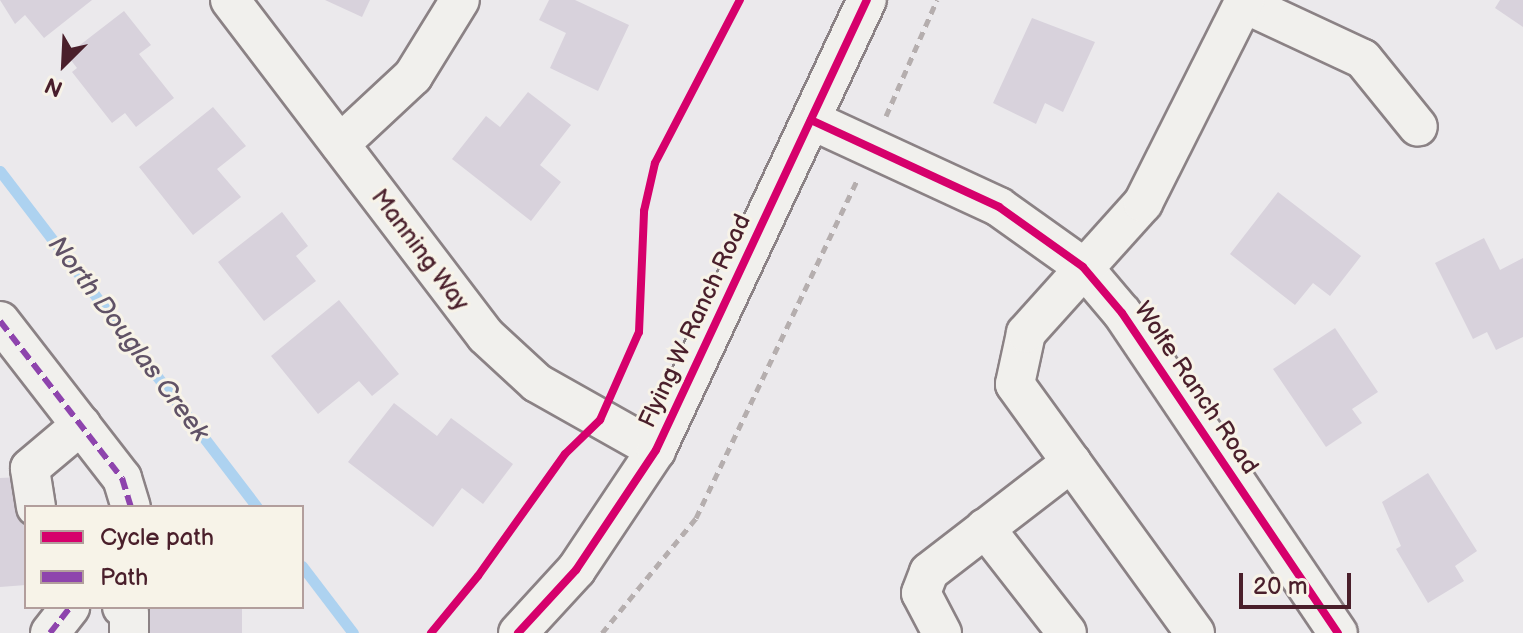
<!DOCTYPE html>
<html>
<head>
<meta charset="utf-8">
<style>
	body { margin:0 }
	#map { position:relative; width:1523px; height:633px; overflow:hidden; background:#ebe9ec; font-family:"Balsamiq Sans",sans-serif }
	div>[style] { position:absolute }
	.stream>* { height:11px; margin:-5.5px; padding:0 5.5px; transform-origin:5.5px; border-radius:5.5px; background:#add2f0 }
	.building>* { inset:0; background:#d8d2dc; transform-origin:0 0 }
	.path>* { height:5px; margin-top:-2.5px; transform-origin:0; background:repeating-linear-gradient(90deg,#b5aeae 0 8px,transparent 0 14px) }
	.roads { filter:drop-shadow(2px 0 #8b8285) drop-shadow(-2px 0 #8b8285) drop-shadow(0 2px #8b8285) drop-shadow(0 -2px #8b8285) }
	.minor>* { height:38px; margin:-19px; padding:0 19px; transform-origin:19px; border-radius:19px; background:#f1f0ed }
	.quiet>* { height:6px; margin-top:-3px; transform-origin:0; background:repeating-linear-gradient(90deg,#8e44ad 0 12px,transparent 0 18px) }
	.cycleway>* { height:8px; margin:-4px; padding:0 4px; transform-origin:4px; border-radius:4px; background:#d6006c }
	span { translate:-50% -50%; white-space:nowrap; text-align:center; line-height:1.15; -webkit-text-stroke:6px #f7f3e8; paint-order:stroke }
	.street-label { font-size:24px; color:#4a1f2b }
	.water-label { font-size:26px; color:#605266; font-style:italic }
	.legend { position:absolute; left:24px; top:505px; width:280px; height:104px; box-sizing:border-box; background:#f7f3e8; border:2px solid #b29e9c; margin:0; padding:10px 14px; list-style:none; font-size:24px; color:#4a1f2b }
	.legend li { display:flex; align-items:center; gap:16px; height:40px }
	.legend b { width:40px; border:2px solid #b29e9c }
	.north { position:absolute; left:24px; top:24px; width:80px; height:80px; -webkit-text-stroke:6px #f7f3e8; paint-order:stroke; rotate:204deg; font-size:22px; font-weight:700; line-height:32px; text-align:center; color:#4a1f2b }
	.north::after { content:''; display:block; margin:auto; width:28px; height:36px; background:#4a1f2b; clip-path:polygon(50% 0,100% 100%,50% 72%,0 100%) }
	.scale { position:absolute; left:1239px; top:573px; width:112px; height:36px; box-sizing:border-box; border:4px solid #4a1f2b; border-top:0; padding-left:10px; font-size:24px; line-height:28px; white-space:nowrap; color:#4a1f2b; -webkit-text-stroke:6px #f7f3e8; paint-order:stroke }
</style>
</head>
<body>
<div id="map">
	<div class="stream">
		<i style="left:0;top:171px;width:423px;rotate:52.6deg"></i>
		<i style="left:302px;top:566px;width:84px;rotate:52.7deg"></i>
	</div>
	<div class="building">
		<i style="clip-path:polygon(0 0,92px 0,44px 38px,25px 15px,15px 24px)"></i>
		<i style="clip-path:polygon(325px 0,370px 0,362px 17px)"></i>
		<i style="clip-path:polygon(549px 0,575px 0,629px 25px,598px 91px,550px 68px,566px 33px,539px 20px)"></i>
		<i style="clip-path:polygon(1500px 0,1523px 0,1523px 27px,1495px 8px)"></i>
		<i style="clip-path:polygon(124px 11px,151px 45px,139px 54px,174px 98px,136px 127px,125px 113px,112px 123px,72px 72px,77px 68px,67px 55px)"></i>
		<i style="clip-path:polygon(1032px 18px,1095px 42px,1063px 112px,1045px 103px,1036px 124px,993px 103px)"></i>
		<i style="clip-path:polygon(528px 92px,571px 125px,540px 165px,561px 182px,531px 221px,452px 159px,486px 116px,500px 127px)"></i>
		<i style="clip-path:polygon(213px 107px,246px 146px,217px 169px,241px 197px,193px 235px,139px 167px)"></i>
		<i style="clip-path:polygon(1278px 192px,1361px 256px,1330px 296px,1313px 283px,1295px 305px,1230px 254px)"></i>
		<i style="clip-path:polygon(282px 212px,308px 246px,296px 256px,316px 281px,264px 321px,218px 262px)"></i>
		<i style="clip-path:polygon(1484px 238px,1500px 270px,1523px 258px,1523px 337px,1496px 350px,1487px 332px,1473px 339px,1435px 263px)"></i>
		<i style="clip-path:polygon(339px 300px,399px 374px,372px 396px,359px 381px,318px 414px,271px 356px)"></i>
		<i style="clip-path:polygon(1335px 328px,1378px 392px,1352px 409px,1362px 423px,1326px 447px,1273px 369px)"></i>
		<i style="clip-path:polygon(394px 403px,437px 436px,451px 418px,513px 464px,483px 504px,462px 488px,433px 527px,348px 462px)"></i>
		<i style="clip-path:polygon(1428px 473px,1477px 551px,1455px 566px,1464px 581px,1428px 603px,1396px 549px,1401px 546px,1382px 502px)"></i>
		<i style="clip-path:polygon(22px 477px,26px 585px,0 587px,0 478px)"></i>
		<i style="left:147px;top:607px;width:95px;height:26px"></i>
	</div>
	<div class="path">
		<i style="left:886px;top:116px;width:127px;rotate:-66.3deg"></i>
		<i style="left:602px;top:633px;width:149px;rotate:-50.7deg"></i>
		<i style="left:696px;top:518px;width:374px;rotate:-64.5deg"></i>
	</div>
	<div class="roads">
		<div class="minor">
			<i style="left:230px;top:0;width:422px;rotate:52.7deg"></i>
			<i style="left:486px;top:336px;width:69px;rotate:42.7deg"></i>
			<i style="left:537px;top:383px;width:137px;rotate:29.4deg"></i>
			<i style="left:1243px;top:3px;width:132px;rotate:25deg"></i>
			<i style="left:1363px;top:59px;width:87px;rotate:51deg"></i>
			<i style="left:811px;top:120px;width:207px;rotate:24.8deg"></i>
			<i style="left:999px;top:207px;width:103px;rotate:35.5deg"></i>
			<i style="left:1083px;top:267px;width:60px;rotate:49.7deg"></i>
			<i style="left:1122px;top:313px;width:386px;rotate:56deg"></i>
			<i style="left:340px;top:144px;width:100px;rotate:-43deg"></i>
			<i style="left:413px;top:76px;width:89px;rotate:-58.3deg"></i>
			<i style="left:0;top:321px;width:199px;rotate:52.2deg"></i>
			<i style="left:122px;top:478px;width:30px;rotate:73deg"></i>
			<i style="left:36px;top:507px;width:39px;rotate:-99deg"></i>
			<i style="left:30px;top:468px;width:67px;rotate:-40.1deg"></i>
			<i style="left:985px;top:528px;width:133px;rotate:52deg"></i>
			<i style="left:122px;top:607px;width:9px;rotate:41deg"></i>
			<i style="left:129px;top:613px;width:20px;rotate:90deg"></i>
			<i style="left:50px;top:633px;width:33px;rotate:-52deg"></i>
			<i style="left:518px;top:633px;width:86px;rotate:-47.4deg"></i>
			<i style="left:576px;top:570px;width:144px;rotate:-56.3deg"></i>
			<i style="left:656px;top:450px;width:497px;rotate:-64.9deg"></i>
			<i style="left:942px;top:633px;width:45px;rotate:-117.7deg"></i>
			<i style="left:921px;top:593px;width:22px;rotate:-69deg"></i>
			<i style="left:929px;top:572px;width:180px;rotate:-37.6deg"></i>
			<i style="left:1195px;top:633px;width:307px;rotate:-125.9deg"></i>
			<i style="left:1015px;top:384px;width:52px;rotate:-77.8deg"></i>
			<i style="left:1026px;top:333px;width:175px;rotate:-48deg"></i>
			<i style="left:1143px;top:203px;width:227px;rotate:-63.3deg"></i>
		</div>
	</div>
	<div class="quiet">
		<i style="left:0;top:321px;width:199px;rotate:52.2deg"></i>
		<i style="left:122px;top:478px;width:30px;rotate:73deg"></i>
		<i style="left:50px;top:633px;width:33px;rotate:-52deg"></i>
	</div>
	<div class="cycleway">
		<i style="left:811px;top:120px;width:207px;rotate:24.8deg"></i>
		<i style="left:999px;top:207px;width:103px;rotate:35.5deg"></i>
		<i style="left:1083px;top:267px;width:60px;rotate:49.7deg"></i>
		<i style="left:1122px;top:313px;width:386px;rotate:56deg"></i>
		<i style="left:431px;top:633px;width:74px;rotate:-50.5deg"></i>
		<i style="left:478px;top:576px;width:150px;rotate:-54.5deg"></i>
		<i style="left:565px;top:454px;width:49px;rotate:-44.2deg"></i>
		<i style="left:600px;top:420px;width:96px;rotate:-66.1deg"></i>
		<i style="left:639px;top:332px;width:121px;rotate:-87.6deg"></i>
		<i style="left:644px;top:211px;width:49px;rotate:-77.1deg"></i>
		<i style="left:655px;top:163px;width:184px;rotate:-62.5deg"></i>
		<i style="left:518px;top:633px;width:86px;rotate:-47.4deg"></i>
		<i style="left:576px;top:570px;width:144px;rotate:-56.3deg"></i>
		<i style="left:656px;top:450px;width:497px;rotate:-64.9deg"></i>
	</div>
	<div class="street-label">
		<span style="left:420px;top:250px;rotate:53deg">Manning Way</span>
		<span style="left:695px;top:321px;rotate:-65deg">Flying W Ranch Road</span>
		<span style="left:1196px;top:388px;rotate:56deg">Wolfe Ranch Road</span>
	</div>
	<div class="water-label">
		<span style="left:128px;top:339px;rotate:53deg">North Douglas Creek</span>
	</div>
	<ul class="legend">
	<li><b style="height:10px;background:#d6006c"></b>Cycle path</li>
	<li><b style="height:10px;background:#8e44ad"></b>Path</li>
	</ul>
	<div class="north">N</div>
	<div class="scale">20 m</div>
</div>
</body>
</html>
